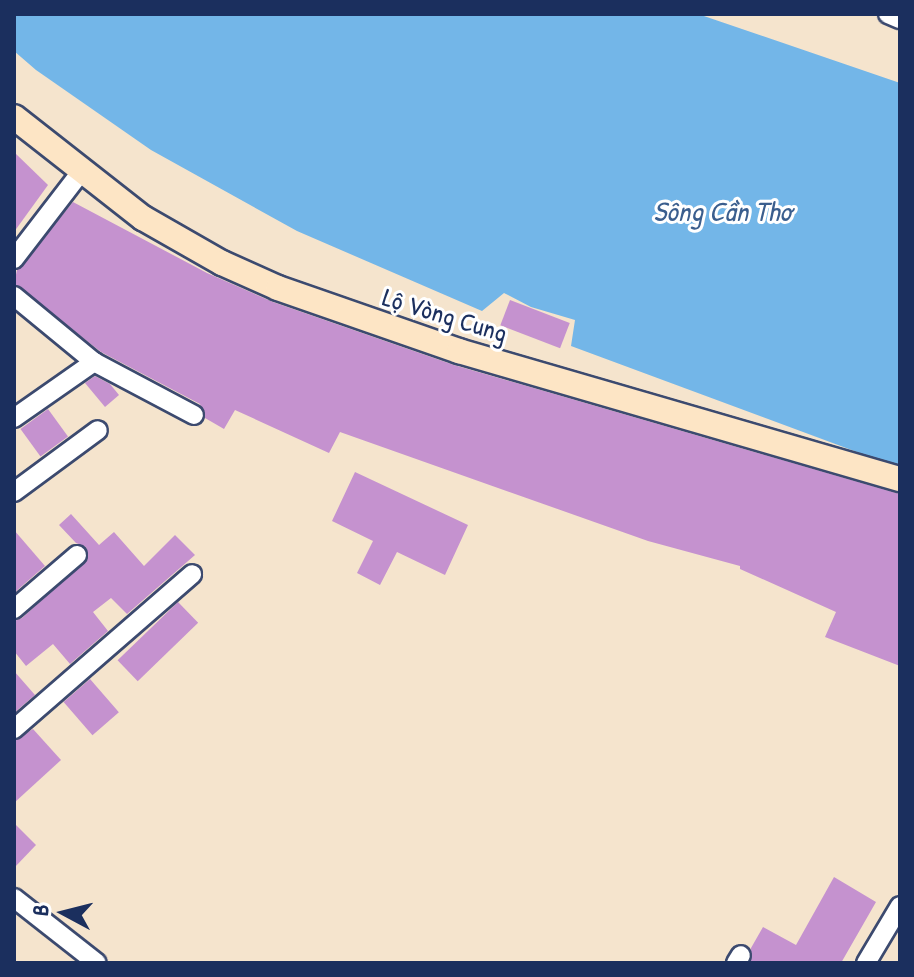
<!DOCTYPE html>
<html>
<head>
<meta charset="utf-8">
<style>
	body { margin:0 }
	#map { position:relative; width:914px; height:977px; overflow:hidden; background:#f5e4cd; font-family:"Patrick Hand",sans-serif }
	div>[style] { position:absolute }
	.water>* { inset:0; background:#73b6e8 }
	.building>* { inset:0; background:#c592cf; transform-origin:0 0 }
	.roads { filter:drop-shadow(2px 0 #3c4a6f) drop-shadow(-2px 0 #3c4a6f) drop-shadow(0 2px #3c4a6f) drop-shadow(0 -2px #3c4a6f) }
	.minor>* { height:18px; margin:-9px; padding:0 9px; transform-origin:9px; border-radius:9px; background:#fff }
	.secondary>* { height:24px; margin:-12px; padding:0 12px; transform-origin:12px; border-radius:12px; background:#fde5c5 }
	span { translate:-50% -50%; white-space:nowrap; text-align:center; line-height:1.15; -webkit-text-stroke:6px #fff; paint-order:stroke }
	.street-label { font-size:26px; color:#1b2f5e }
	.water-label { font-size:28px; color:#3a5e8e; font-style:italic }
	.frame { position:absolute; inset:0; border:16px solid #1b2f5e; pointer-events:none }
	.north { position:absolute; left:24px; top:873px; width:80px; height:80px; -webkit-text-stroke:6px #fff; paint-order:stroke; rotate:277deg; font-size:22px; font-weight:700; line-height:32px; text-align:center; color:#1b2f5e }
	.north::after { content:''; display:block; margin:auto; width:28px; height:36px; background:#1b2f5e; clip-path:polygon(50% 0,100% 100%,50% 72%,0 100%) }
</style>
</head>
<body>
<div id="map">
	<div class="water">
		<i style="clip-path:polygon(14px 14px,698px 14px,900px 83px,900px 468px,571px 346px,575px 320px,531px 307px,504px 293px,482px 311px,297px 231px,151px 150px,36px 70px,14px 51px)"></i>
	</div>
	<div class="building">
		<i style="clip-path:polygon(14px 152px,48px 185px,14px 232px)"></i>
		<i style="clip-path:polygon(73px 202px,207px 273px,273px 302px,454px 365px,900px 494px,900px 666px,825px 637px,836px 612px,740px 569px,740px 566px,648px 541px,340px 432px,329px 453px,235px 410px,224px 429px,205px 418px,200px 404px,101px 352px,14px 284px,17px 270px)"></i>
		<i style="left:510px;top:300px;width:64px;height:27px;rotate:21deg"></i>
		<i style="clip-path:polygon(95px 376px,110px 384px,119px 395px,105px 407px,85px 383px)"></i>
		<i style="left:48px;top:409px;width:34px;height:34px;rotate:54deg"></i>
		<i style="clip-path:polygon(355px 472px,468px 525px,445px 575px,397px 552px,380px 585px,357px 573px,373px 541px,332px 521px)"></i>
		<i style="clip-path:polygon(71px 514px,99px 545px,114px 532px,144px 566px,175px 535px,195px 555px,127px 614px,111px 598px,93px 612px,108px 631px,70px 664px,53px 644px,26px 666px,14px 651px,14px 621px,22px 618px,88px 558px,86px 547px,76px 543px,59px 525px)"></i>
		<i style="clip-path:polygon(14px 530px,45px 566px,14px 593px)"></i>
		<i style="left:178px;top:602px;width:29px;height:84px;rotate:46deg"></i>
		<i style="clip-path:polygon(14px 671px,35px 695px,14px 713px)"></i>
		<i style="left:90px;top:679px;width:44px;height:35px;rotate:49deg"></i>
		<i style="clip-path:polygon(33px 729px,61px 760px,14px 803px,14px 741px)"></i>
		<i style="clip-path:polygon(14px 823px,36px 845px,14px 868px)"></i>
		<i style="clip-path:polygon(834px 877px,876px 902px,841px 963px,750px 963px,751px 948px,763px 927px,796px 945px)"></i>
	</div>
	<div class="roads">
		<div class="minor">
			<i style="left:888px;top:14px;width:13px;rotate:23deg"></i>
			<i style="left:14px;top:259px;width:110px;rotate:-52.4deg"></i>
			<i style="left:14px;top:296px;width:104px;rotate:39.5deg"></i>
			<i style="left:94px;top:362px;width:113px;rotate:27.9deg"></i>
			<i style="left:14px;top:418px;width:98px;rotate:-35deg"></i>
			<i style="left:14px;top:492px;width:104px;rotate:-36.4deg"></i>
			<i style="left:14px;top:609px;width:83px;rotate:-40.6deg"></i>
			<i style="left:14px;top:729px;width:236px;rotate:-41deg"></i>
			<i style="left:14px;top:898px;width:105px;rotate:38.1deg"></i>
			<i style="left:736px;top:963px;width:9px;rotate:-58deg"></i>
			<i style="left:866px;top:963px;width:66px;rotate:-59.2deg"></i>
		</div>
		<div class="secondary">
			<i style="left:14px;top:117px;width:164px;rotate:38.1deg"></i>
			<i style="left:143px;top:218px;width:91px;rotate:29.7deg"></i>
			<i style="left:222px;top:263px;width:61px;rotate:24.1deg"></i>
			<i style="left:278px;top:288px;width:192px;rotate:19.2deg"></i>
			<i style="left:459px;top:351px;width:459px;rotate:16.2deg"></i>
		</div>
	</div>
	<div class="street-label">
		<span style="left:445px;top:315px;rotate:17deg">Lộ Vòng Cung</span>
	</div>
	<div class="water-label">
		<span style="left:722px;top:211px">Sông Cần Thơ</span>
	</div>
	<div class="frame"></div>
	<div class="north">B</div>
</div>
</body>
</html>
